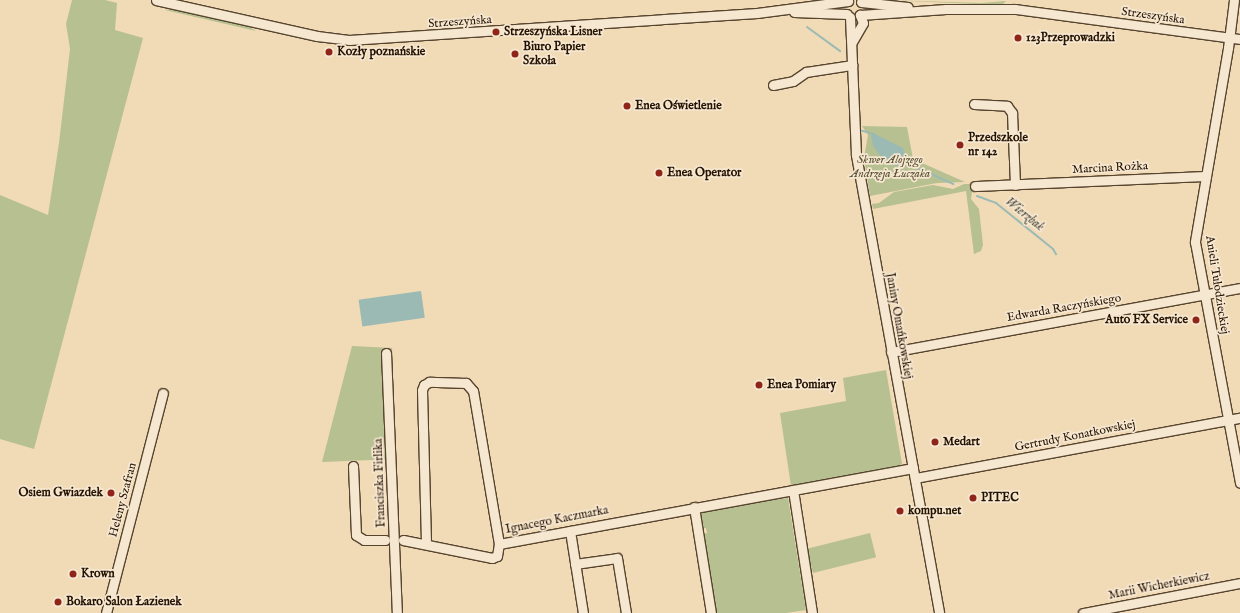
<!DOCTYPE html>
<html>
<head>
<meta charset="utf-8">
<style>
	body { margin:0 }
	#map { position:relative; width:1240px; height:613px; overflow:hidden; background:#f1dab6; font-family:"IM FELL English",serif }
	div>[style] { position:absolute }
	.green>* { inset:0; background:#b7c091; transform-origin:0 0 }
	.water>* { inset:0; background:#9bbab4; transform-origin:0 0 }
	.stream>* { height:2px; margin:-1px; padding:0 1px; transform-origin:1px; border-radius:1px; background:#9bbab4 }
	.roads { filter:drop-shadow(1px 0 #57442e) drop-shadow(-1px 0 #57442e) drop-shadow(0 1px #57442e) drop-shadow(0 -1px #57442e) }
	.minor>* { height:9px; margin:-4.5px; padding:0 4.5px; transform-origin:4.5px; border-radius:4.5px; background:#f6e7d0 }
	.dots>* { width:11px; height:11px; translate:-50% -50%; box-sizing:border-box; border:2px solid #f6e7d0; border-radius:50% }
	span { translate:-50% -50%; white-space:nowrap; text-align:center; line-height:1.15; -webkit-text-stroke:3.5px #f6e7d0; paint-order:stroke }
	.street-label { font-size:12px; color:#241201 }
	.poi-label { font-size:12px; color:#241201; font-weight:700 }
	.left { translate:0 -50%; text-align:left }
	.right { translate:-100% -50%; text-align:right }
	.park-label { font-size:12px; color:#574f33; font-style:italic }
	.water-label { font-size:13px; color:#4e4d40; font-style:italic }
</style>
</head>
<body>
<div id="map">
	<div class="green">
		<i style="clip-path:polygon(72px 0,105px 0,117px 3px,115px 30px,143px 38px,34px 449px,0 439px,0 195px,48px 215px,59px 143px,70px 49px,66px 24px)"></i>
		<i style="clip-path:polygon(885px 0,981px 3px,1006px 1px,1003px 4px,975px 4px)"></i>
		<i style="clip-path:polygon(172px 9px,248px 26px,256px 31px,165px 10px)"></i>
		<i style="clip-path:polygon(862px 126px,907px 127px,913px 159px,965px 182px,937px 183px,870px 196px,864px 158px,868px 135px)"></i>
		<i style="clip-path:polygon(964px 184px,973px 184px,971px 199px,979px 209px,983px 245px,981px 251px,974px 254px,966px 191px,873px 209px,872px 204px,879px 203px,894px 192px,933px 185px,953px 189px)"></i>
		<i style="clip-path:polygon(352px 346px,392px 348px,396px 459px,322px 462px)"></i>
		<i style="clip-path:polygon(886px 370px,902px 464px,898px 467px,791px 486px,780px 413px,846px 401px,843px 378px)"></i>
		<i style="clip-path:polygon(788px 498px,806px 610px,786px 613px,715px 613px,704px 534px,707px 533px,706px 528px,703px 528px,701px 513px,744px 503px)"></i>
		<i style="left:870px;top:533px;width:25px;height:65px;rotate:76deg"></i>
	</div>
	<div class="water">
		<i style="clip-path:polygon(873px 133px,903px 148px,908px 164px,896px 166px,886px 164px,873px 146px,871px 135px)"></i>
		<i style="left:421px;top:291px;width:27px;height:63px;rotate:82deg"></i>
	</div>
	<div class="stream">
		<i style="left:807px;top:27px;width:41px;rotate:36deg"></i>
		<i style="left:859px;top:130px;width:16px;rotate:15deg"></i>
		<i style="left:907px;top:163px;width:51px;rotate:24.5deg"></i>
		<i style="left:977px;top:196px;width:20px;rotate:20deg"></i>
		<i style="left:996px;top:203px;width:73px;rotate:38.9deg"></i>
		<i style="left:1053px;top:249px;width:6px;rotate:59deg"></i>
	</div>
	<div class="roads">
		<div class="minor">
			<i style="left:156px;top:0;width:165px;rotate:12.6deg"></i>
			<i style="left:317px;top:36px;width:32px;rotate:7deg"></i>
			<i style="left:349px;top:40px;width:409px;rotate:-3.8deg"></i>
			<i style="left:757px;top:13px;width:92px;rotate:-7.5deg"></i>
			<i style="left:1234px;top:0;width:48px;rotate:97.1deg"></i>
			<i style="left:1228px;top:48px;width:197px;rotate:99.7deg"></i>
			<i style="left:1195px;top:242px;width:245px;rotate:79.4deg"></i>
			<i style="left:861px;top:2px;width:47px;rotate:6.1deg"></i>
			<i style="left:794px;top:12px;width:53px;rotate:2.2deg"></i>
			<i style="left:860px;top:15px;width:86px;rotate:-4deg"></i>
			<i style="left:946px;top:9px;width:69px"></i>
			<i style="left:1015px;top:9px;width:227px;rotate:7.6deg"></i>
			<i style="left:850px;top:17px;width:138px;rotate:87.5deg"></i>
			<i style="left:856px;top:155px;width:465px;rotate:79.7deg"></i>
			<i style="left:852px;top:42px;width:22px;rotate:-60deg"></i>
			<i style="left:863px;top:23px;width:9px;rotate:-111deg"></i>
			<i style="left:773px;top:85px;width:20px;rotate:-11deg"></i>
			<i style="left:793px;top:81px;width:16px;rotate:-35deg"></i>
			<i style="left:806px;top:72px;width:47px;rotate:-8.7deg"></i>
			<i style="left:974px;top:104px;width:33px;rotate:3deg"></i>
			<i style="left:1007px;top:106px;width:9px;rotate:54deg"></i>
			<i style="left:1012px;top:113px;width:72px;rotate:87.6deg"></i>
			<i style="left:975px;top:186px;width:231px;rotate:-2.5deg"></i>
			<i style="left:891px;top:352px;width:355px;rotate:-10.4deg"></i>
			<i style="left:386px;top:353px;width:260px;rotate:87.6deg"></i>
			<i style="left:353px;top:466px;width:69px;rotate:87.5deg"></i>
			<i style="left:356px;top:535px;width:9px;rotate:32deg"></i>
			<i style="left:364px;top:540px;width:21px"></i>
			<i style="left:915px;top:478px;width:330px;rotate:-10.5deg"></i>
			<i style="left:793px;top:490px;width:124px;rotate:81.2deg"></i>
			<i style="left:694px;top:507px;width:107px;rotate:80.9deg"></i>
			<i style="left:570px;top:531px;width:83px;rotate:81deg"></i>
			<i style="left:403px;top:540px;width:91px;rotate:11.4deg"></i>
			<i style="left:492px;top:558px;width:5px;rotate:-22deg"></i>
			<i style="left:497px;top:556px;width:12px;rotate:-81deg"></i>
			<i style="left:499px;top:544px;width:155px;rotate:-99.6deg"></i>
			<i style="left:473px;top:391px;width:11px;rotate:-131deg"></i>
			<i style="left:466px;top:383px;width:37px;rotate:-178deg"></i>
			<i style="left:429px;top:382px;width:6px;rotate:149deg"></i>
			<i style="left:424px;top:385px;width:5px;rotate:112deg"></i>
			<i style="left:422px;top:390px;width:154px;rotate:88.5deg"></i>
			<i style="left:499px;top:544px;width:421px;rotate:-10.4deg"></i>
			<i style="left:575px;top:564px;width:42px;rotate:-8.1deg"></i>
			<i style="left:617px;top:558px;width:56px;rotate:80.7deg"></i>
			<i style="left:106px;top:613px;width:227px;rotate:-75.5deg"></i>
			<i style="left:1083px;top:613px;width:160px;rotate:-10.8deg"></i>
		</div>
	</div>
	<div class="dots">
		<i style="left:496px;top:32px;background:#8f2418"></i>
		<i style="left:1018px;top:38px;background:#8f2418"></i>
		<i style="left:329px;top:52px;background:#8f2418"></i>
		<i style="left:515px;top:54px;background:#8f2418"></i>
		<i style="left:627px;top:106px;background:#8f2418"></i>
		<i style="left:960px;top:145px;background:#8f2418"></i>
		<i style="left:659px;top:173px;background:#8f2418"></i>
		<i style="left:1196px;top:320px;background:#8f2418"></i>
		<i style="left:759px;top:385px;background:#8f2418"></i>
		<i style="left:935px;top:442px;background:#8f2418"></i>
		<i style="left:111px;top:493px;background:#8f2418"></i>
		<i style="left:973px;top:498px;background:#8f2418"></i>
		<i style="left:900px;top:511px;background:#8f2418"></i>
		<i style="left:73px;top:574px;background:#8f2418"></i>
		<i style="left:58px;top:602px;background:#8f2418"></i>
	</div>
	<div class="street-label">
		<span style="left:1153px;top:16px;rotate:8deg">Strzeszyńska</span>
		<span style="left:460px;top:22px;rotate:-4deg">Strzeszyńska</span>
		<span style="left:1110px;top:168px;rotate:-3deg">Marcina Rożka</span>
		<span style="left:1217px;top:285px;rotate:81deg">Anieli Tułodzieckiej</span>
		<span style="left:1064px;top:308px;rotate:-10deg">Edwarda Raczyńskiego</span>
		<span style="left:899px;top:326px;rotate:80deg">Janiny Omańkowskiej</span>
		<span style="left:1075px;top:436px;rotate:-11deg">Gertrudy Konatkowskiej</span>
		<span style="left:380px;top:483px;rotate:-92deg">Franciszka Firlika</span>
		<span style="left:123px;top:500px;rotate:-75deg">Heleny Szafran</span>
		<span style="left:557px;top:520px;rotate:-11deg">Ignacego Kaczmarka</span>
		<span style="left:1159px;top:586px;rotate:-11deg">Marii Wicherkiewicz</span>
	</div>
	<div class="poi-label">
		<span class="left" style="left:504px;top:32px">Strzeszyńska Lisner</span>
		<span class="left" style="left:1026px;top:38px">123Przeprowadzki</span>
		<span class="left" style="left:523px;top:54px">Biuro Papier<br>Szkoła</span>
		<span class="left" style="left:337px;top:52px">Kozły poznańskie</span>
		<span class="left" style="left:635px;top:106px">Enea Oświetlenie</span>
		<span class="left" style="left:968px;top:145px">Przedszkole<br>nr 142</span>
		<span class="left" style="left:667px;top:173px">Enea Operator</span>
		<span class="right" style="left:1188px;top:320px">Auto FX Service</span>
		<span class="left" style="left:767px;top:385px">Enea Pomiary</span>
		<span class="left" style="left:943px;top:442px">Medart</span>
		<span class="right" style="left:103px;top:493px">Osiem Gwiazdek</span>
		<span class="left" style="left:981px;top:498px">PITEC</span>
		<span class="left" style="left:908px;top:511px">kompu.net</span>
		<span class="left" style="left:81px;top:574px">Krown</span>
		<span class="left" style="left:66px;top:602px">Bokaro Salon Łazienek</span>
	</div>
	<div class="park-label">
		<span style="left:890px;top:167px">Skwer Alojzego<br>Andrzeja Łuczaka</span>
	</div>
	<div class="water-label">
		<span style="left:1024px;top:215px;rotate:39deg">Wierzbak</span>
	</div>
</div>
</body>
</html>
